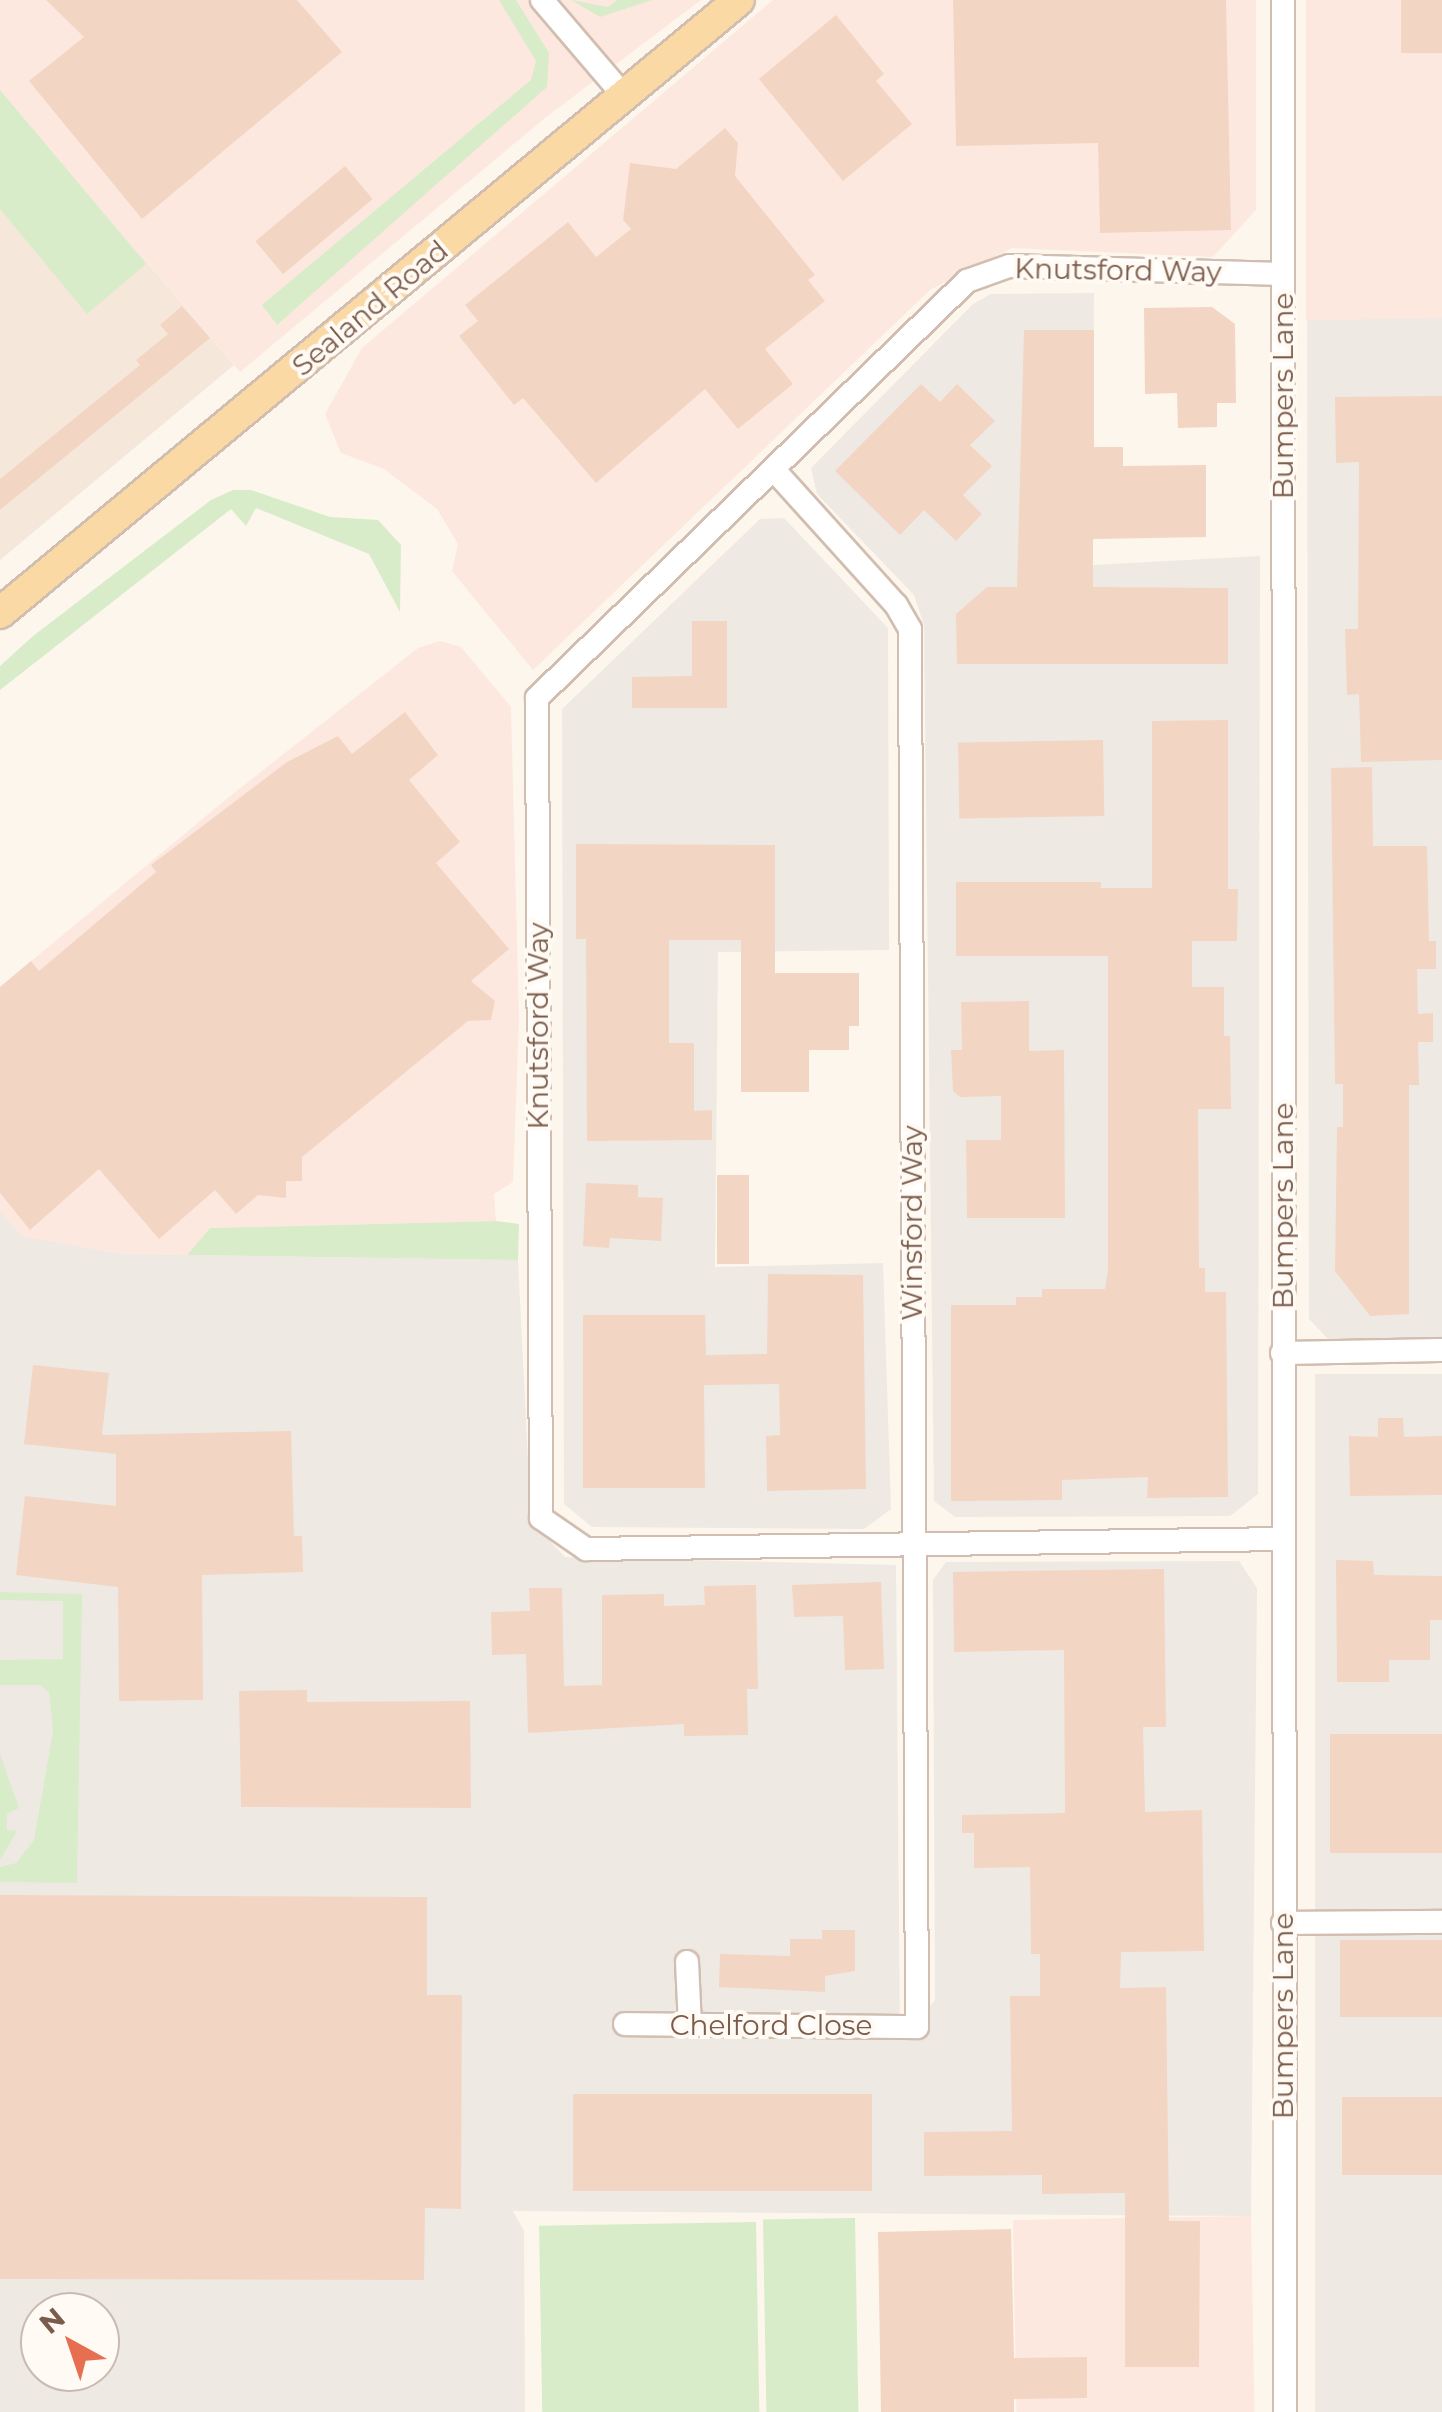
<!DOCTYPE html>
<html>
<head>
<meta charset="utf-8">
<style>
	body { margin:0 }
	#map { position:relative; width:1442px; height:2412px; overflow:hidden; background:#fdf6ec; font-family:Montserrat,sans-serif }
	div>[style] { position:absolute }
	.residential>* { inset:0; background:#f5e8da }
	.commercial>* { inset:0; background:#fde8e0; transform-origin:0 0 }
	.industrial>* { inset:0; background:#efe9e4; transform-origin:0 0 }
	.green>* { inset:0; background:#d8ecc9; transform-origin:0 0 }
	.building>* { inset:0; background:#f3d5c3; transform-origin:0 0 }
	.roads { filter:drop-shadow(2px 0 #d1beb0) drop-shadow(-2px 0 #d1beb0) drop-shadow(0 2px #d1beb0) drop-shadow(0 -2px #d1beb0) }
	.minor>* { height:22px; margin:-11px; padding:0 11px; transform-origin:11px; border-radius:11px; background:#fff }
	.major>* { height:30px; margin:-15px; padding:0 15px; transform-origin:15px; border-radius:15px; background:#fbd9a5 }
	span { translate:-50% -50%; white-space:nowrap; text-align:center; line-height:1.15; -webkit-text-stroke:8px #fffaf3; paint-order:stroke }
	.street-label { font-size:28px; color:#7a5c4d }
	.north { position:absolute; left:20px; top:2292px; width:100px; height:100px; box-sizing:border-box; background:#fffaf3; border:2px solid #cabbb1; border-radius:50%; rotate:320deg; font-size:28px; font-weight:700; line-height:40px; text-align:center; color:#7a5c4d }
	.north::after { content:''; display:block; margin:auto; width:35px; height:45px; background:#e76f51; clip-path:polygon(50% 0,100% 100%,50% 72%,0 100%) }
</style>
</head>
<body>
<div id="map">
	<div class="residential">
		<i style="clip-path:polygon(0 89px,234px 365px,0 560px)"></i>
	</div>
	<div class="commercial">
		<i style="clip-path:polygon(0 0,701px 0,545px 118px,240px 372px,0 89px)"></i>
		<i style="clip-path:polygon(773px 0,1256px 0,1256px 210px,1213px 257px,1012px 248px,930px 290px,533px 670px,452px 571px,458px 544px,437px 509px,384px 469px,341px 453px,325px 414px,362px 348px)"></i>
		<i style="left:1306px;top:0;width:136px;height:320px"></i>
		<i style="clip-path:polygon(440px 641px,461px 647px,511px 707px,519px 1019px,513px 1182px,494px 1194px,496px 1221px,210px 1228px,187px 1255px,124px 1254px,20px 1236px,0 1211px,0 987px,229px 797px,418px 648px)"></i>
		<i style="left:1251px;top:2216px;width:196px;height:238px;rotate:89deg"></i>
	</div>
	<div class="industrial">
		<i style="clip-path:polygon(1094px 293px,1093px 565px,1260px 556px,1258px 1494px,1230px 1516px,955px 1517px,934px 1501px,924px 625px,914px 595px,817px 494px,811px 468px,973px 304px,991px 294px)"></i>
		<i style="clip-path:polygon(1442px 318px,1442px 1339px,1329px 1340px,1309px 1319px,1307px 320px)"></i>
		<i style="clip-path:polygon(784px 518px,888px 628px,889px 950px,718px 952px,715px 1267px,883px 1263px,891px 1509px,864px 1529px,592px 1527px,564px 1504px,562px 709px,760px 519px)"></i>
		<i style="clip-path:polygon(evenodd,0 1211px,21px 1236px,124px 1254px,518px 1260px,531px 1521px,565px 1557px,896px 1565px,900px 2040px,935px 2000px,933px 1580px,946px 1562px,1239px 1561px,1257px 1588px,1251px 2216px,513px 2211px,524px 2231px,525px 2412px,0 2412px,0 1211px,40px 2312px,100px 2312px,100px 2372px,40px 2372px,40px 2312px)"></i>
		<i style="left:1442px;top:1374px;width:1038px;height:127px;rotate:90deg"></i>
	</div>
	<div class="green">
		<i style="clip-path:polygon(499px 0,516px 0,549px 53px,547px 87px,277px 325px,262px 305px,531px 80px,536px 61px)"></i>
		<i style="clip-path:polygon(571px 0,608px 7px,617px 0,652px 0,600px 17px)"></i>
		<i style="clip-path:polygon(0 90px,146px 264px,87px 314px,0 209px)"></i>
		<i style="clip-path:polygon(233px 490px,251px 490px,330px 517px,378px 520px,401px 545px,400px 612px,369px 554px,256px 508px,246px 526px,231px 509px,0 690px,0 666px,33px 636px,211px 500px)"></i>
		<i style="clip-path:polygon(496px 1221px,519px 1224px,518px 1260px,187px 1255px,210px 1228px)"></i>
		<i style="clip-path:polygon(0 1592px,82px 1594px,77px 1883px,0 1882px,0 1867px,16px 1863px,34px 1840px,53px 1731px,49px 1692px,40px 1685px,0 1685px,0 1660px,63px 1659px,63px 1601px,0 1600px)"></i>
		<i style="clip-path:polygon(0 1754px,19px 1808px,7px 1814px,7px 1830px,17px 1831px,0 1860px)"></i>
		<i style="left:855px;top:2218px;width:194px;height:92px;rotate:89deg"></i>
		<i style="left:756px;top:2222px;width:190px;height:217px;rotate:89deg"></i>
	</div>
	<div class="building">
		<i style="clip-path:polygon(46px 0,297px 0,342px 52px,142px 219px,29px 81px,84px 37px)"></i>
		<i style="clip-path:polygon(953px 0,1226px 0,1231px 230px,1100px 233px,1098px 143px,956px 146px)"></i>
		<i style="left:1401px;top:0;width:41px;height:53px"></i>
		<i style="clip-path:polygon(836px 15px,884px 74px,876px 81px,912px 124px,843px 181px,759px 79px)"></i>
		<i style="clip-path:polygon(725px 128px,738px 143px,735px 176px,815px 275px,808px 280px,825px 301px,765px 349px,793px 384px,738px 429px,705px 389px,596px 483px,523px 398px,514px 405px,459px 336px,478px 321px,465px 305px,568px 222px,596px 257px,631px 229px,623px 220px,630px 163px,676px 169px)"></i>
		<i style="left:345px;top:166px;width:43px;height:117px;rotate:50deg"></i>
		<i style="clip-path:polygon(182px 306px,210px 338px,0 510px,0 479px,140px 365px,136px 360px,168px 334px,160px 325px)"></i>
		<i style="clip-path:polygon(1212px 307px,1235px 324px,1236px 403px,1217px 403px,1217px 427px,1178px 428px,1177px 393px,1145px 394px,1144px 308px)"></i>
		<i style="clip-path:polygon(1024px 330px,1094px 330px,1094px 447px,1123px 447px,1123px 466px,1206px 465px,1206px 537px,1093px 539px,1093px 587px,1228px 588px,1228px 664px,957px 664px,956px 614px,987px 587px,1017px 587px)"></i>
		<i style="clip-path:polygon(921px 384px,940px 402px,957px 384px,995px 421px,970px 445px,992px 466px,963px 495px,982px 514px,956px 541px,924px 510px,900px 535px,835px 471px)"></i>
		<i style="clip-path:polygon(1442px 396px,1442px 760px,1361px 762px,1359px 694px,1347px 695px,1345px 629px,1358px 629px,1359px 462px,1336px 463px,1335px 397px)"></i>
		<i style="clip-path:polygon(692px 621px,727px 621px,727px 708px,632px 708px,632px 677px,692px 676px)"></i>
		<i style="clip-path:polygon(405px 712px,438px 755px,409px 780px,460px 842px,436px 863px,509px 949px,471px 981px,495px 1001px,491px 1020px,468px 1021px,302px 1157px,302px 1181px,286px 1181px,286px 1198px,258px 1195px,236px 1214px,215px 1190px,159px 1239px,99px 1169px,30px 1230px,0 1193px,0 987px,31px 961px,39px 971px,156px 872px,151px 865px,287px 762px,338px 736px,352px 754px)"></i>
		<i style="clip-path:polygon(1228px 720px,1228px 889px,1238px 889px,1237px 941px,1192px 941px,1192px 987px,1224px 987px,1224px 1036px,1230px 1036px,1231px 1109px,1198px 1109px,1199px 1268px,1205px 1268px,1205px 1292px,1226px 1292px,1228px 1497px,1147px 1498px,1148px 1477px,1062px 1480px,1062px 1500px,951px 1501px,951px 1305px,1016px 1305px,1016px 1297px,1042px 1297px,1042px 1289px,1105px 1289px,1108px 1269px,1108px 956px,956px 956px,956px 882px,1101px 882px,1101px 888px,1152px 888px,1152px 721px)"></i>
		<i style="left:1103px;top:740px;width:76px;height:145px;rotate:89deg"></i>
		<i style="clip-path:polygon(1372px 767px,1373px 846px,1427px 846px,1429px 941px,1436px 941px,1436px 969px,1417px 969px,1418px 1014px,1433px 1013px,1433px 1042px,1418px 1042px,1419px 1085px,1409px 1085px,1409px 1314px,1370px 1316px,1335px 1271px,1337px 1127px,1343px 1127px,1343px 1084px,1335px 1084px,1331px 768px)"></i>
		<i style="clip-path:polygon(576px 844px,775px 845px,775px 973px,859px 973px,859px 1026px,849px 1026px,849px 1050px,809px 1050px,809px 1092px,741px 1092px,741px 940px,669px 940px,669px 1043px,694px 1043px,694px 1111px,712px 1110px,712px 1140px,587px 1141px,586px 939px,576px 939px)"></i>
		<i style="clip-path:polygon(1029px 1001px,1029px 1051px,1064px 1050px,1065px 1218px,967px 1218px,966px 1140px,1001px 1140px,1001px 1096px,960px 1097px,953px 1091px,951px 1050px,962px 1050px,961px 1002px)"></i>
		<i style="left:717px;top:1175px;width:32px;height:89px"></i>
		<i style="clip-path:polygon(586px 1183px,638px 1185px,638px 1197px,663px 1198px,661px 1241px,610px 1238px,609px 1248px,583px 1246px)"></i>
		<i style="clip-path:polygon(768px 1274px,863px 1275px,866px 1489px,767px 1491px,766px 1436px,780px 1435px,779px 1384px,704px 1385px,705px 1488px,583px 1488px,583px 1315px,705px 1315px,706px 1355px,767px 1354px)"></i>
		<i style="clip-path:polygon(33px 1365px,109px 1373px,102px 1435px,291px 1431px,294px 1536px,302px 1536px,303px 1572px,202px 1575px,203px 1700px,119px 1701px,118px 1587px,16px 1575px,25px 1496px,116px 1506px,116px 1454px,24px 1444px)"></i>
		<i style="clip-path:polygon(1378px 1418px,1403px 1418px,1404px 1437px,1442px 1436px,1442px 1495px,1350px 1496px,1349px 1436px,1378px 1437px)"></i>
		<i style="clip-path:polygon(1336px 1560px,1373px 1561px,1374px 1575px,1442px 1576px,1442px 1620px,1430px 1620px,1430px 1660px,1389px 1660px,1389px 1682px,1337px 1682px)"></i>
		<i style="clip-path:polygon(1164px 1569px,1166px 1727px,1143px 1727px,1145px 1812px,1202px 1810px,1204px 1951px,1121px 1952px,1120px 1988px,1166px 1987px,1169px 2221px,1200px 2221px,1199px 2367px,1125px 2367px,1125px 2193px,1042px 2194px,1042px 2175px,924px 2176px,924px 2132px,1012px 2131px,1010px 1996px,1040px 1996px,1040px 1954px,1031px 1954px,1030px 1867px,974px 1868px,974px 1833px,962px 1833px,962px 1815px,1065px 1813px,1064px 1650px,954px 1652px,953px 1572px)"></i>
		<i style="clip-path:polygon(881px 1582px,884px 1669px,845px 1670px,843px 1616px,794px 1617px,792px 1585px)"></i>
		<i style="clip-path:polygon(756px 1585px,758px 1689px,747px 1689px,748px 1735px,684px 1736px,684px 1724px,528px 1733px,526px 1654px,492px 1655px,491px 1612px,530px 1611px,529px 1588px,562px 1588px,564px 1686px,602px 1685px,602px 1595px,664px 1594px,664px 1606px,705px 1605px,704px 1586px)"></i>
		<i style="clip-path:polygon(307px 1690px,307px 1702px,470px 1701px,471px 1808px,241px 1807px,239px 1691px)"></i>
		<i style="left:1330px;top:1734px;width:112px;height:119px"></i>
		<i style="clip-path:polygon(0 1895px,427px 1897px,427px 1995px,462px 1995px,461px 2209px,425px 2208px,424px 2280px,0 2279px)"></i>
		<i style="clip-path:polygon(822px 1930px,855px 1930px,855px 1971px,825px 1976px,825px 1992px,719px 1987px,720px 1954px,790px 1956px,790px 1939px,822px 1939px)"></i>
		<i style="left:1340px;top:1940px;width:102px;height:77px"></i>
		<i style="left:573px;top:2094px;width:299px;height:97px"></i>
		<i style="left:1342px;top:2097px;width:100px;height:78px"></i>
		<i style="clip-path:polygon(1011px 2229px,1014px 2358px,1087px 2357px,1087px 2398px,1014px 2399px,1014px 2412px,881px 2412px,878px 2232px)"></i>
	</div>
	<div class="roads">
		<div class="minor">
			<i style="left:542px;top:0;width:125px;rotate:49.5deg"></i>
			<i style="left:1283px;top:0;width:2412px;rotate:89.95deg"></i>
			<i style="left:1282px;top:274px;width:273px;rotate:-178.3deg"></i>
			<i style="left:1009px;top:266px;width:45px;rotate:160.3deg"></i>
			<i style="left:967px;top:281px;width:599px;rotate:135.88deg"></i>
			<i style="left:537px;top:698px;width:820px;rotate:89.72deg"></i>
			<i style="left:541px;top:1518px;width:55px;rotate:34.6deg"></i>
			<i style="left:586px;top:1549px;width:697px;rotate:-0.82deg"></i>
			<i style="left:1282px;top:1353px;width:160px;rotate:-1.1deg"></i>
			<i style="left:1283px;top:1923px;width:159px;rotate:-0.4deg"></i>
			<i style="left:687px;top:1962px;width:63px;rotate:87.3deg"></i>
			<i style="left:625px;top:2024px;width:292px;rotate:0.6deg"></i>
			<i style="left:917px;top:2027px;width:1398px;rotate:-90.29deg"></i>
			<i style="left:910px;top:629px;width:28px;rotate:-120deg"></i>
			<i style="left:896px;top:605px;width:182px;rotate:-132.1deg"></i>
		</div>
		<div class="major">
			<i style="left:0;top:613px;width:960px;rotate:-39.68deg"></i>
		</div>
	</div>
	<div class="street-label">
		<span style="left:1118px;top:270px;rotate:1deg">Knutsford Way</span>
		<span style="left:370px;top:308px;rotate:-40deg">Sealand Road</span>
		<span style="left:1283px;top:396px;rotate:-90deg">Bumpers Lane</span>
		<span style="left:538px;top:1026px;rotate:-90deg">Knutsford Way</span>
		<span style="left:1283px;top:1206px;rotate:-90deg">Bumpers Lane</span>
		<span style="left:912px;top:1223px;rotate:-90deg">Winsford Way</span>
		<span style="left:1283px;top:2016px;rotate:-90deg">Bumpers Lane</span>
		<span style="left:771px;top:2025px">Chelford Close</span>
	</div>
	<div class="north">N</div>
</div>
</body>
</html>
